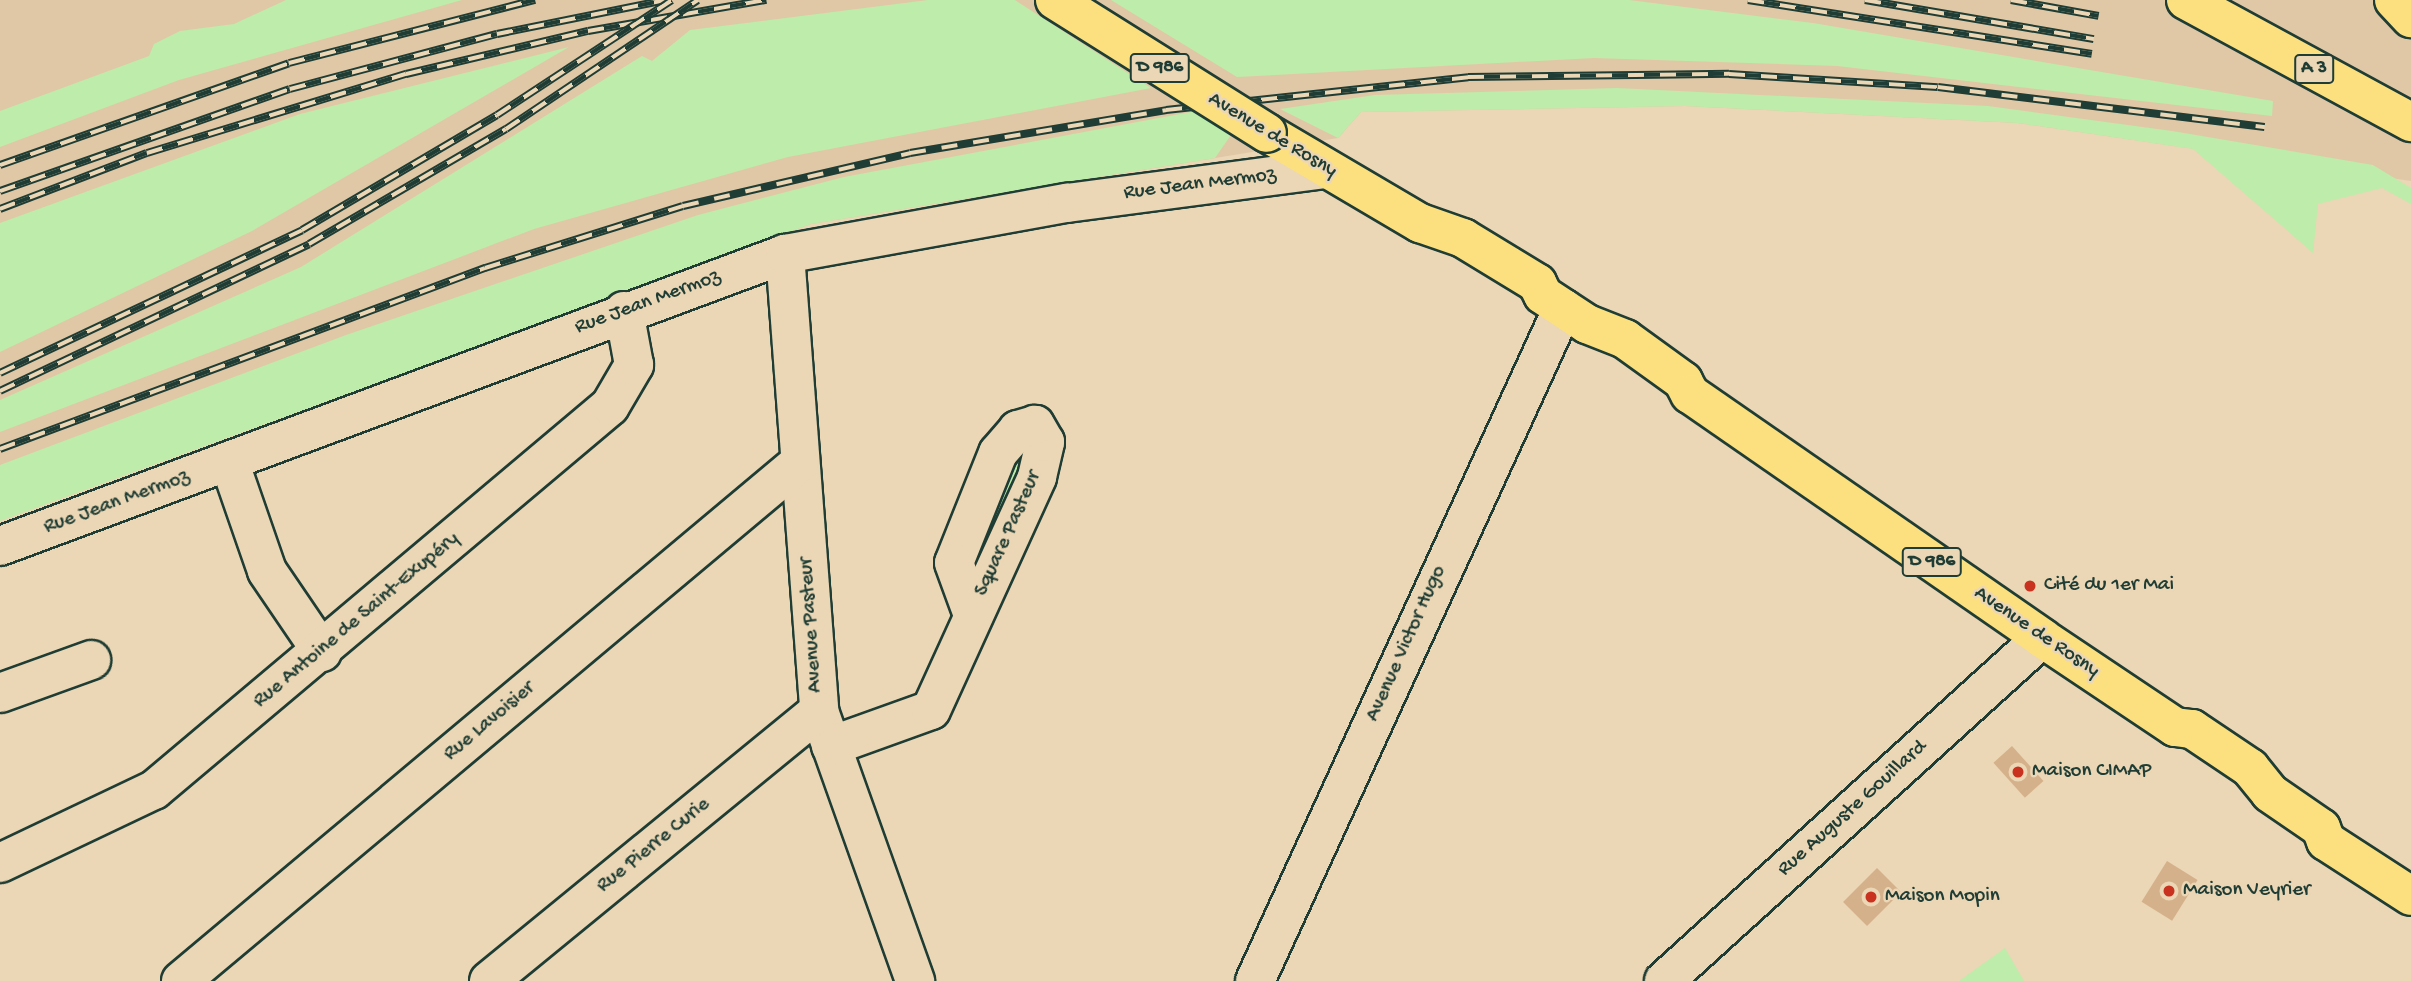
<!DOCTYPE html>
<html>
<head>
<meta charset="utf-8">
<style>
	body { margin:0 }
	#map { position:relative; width:2411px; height:981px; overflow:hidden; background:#ebd6b5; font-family:"Gochi Hand",sans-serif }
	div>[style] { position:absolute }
	.built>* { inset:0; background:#e0c8a6 }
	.green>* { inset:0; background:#beecaa }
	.building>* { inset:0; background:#d5b18b; transform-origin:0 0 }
	.roads { filter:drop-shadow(2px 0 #1f3d34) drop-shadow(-2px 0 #1f3d34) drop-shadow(0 2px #1f3d34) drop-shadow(0 -2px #1f3d34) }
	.minor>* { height:38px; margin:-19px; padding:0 19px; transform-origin:19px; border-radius:19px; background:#ebd6b5 }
	.major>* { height:38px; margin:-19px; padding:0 19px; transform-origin:19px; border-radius:19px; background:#fce080 }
	.highway>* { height:38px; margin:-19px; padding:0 19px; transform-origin:19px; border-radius:19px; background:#fce080 }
	.rail>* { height:8px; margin-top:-4px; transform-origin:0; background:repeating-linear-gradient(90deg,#ebd6b5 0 16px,#1f3d34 0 32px); box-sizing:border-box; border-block:2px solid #1f3d34 }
	.bridges { filter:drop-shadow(2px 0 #1f3d34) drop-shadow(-2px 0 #1f3d34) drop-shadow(0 2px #1f3d34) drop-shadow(0 -2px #1f3d34) }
	.major-bridge>* { height:38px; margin:-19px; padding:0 19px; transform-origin:19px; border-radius:19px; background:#fce080 }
	.dots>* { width:19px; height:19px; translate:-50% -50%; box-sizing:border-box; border:4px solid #ebd6b5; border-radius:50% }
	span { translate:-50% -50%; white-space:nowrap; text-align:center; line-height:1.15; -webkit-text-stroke:5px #ebd6b5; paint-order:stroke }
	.shield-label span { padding:2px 5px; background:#ebd6b5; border:2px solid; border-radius:5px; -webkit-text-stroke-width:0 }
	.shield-label { font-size:19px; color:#1f3d34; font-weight:700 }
	.street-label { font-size:21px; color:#1f3d34 }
	.poi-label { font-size:21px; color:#1f3d34 }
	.left { translate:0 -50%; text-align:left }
</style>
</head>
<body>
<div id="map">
	<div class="built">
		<i style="clip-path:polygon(0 0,2411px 0,2411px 181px,2018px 123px,1685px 106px,1361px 112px,1338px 138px,811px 224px,0 520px)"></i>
	</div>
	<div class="green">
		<i style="clip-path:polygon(286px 0,462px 0,179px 80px,0 147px,0 111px,149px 56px,154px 44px,180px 31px,234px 24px)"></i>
		<i style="clip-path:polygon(928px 0,1015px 0,1151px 88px,788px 157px,534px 229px,0 432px,0 400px,301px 267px,642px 56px,652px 61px,690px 30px)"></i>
		<i style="clip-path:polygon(1111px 0,1629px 0,1813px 23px,2273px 101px,2272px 116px,1837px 66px,1594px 58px,1237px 77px)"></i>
		<i style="clip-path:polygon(569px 47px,252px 231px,0 352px,0 223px,300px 114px)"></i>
		<i style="clip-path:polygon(1617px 88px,1988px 106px,2172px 131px,2373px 165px,2411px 188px,2411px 204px,2382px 188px,2318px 204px,2313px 253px,2193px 149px,2018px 123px,1685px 106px,1361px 112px,1338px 138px,1280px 109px,1375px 95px)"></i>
		<i style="clip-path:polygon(1196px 111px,1233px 132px,1215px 158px,811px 224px,0 521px,0 465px,346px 335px,698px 215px,844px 177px)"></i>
		<i style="clip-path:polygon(1022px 454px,1027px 458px,979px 564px,970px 562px,1003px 460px)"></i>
		<i style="clip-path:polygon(2005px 948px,2024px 981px,1959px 981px)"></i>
	</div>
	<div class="building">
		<i style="left:2012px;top:746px;width:47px;height:25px;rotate:48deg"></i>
		<i style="left:2167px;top:861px;width:36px;height:48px;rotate:32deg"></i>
		<i style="left:1877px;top:868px;width:34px;height:48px;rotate:45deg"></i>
	</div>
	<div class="roads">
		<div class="minor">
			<i style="left:785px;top:254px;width:458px;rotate:85.7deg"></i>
			<i style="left:819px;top:711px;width:287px;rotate:70.4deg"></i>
			<i style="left:229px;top:461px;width:116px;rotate:70.9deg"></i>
			<i style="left:267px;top:571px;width:98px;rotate:55.8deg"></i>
			<i style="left:0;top:546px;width:838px;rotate:-20.4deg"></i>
			<i style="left:785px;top:254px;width:287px;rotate:-10.3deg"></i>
			<i style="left:1067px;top:203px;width:259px;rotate:-7.5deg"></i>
			<i style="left:0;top:693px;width:97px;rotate:-19.9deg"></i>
			<i style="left:831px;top:746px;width:106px;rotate:-19.8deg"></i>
			<i style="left:931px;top:710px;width:256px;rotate:-65.5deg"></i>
			<i style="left:1037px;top:477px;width:36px;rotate:-77deg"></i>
			<i style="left:1045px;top:442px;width:20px;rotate:-120deg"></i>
			<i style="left:1035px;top:425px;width:18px;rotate:164deg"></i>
			<i style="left:1018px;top:430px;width:30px;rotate:131deg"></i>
			<i style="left:998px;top:453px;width:118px;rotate:111.8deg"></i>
			<i style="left:954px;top:563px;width:55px;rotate:69.9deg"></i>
			<i style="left:0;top:863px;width:170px;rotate:-25.4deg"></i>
			<i style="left:154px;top:790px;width:596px;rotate:-40.1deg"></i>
			<i style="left:610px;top:406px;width:48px;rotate:-59.7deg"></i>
			<i style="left:634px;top:365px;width:55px;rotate:-100.5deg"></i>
			<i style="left:181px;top:981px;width:806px;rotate:-39.97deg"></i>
			<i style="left:489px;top:981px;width:426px;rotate:-39.3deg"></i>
			<i style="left:1255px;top:981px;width:740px;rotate:-65.41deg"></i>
			<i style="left:1664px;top:981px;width:510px;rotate:-42.22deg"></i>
		</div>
		<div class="major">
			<i style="left:1267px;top:133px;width:178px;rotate:30.5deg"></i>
			<i style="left:1420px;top:223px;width:46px;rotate:19.2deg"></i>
			<i style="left:1463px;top:238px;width:87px;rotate:31.3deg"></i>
			<i style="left:1537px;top:283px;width:13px;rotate:63deg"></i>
			<i style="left:1543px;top:295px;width:53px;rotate:33.4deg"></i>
			<i style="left:1587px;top:324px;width:41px;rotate:21.5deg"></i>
			<i style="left:1625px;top:339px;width:72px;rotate:35.9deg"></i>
			<i style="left:1683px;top:381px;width:15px;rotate:62deg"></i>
			<i style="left:1690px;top:394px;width:428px;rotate:34.7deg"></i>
			<i style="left:2042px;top:638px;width:160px;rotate:33.8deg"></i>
			<i style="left:2175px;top:727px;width:17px;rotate:7deg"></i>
			<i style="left:2192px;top:729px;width:70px;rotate:33.9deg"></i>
			<i style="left:2250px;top:768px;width:32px;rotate:51deg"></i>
			<i style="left:2270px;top:793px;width:62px;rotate:34.5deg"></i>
			<i style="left:2321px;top:828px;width:14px;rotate:69deg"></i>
			<i style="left:2326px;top:841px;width:101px;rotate:32.9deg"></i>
		</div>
		<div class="highway">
			<i style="left:2186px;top:0;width:256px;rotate:28.5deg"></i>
			<i style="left:2394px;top:0;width:25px;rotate:47deg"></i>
		</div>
	</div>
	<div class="rail">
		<i style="left:1748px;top:0;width:348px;rotate:8.9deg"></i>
		<i style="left:1865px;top:0;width:232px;rotate:9.7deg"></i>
		<i style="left:2011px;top:0;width:89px;rotate:10.3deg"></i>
		<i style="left:0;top:165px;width:306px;rotate:-19.4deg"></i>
		<i style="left:289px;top:63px;width:254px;rotate:-14.4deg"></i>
		<i style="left:0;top:191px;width:307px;rotate:-19.4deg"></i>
		<i style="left:290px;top:89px;width:214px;rotate:-14.9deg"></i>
		<i style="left:497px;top:34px;width:172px;rotate:-11.4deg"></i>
		<i style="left:0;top:209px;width:157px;rotate:-20.9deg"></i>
		<i style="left:147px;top:153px;width:271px;rotate:-17deg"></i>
		<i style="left:406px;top:74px;width:187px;rotate:-13.3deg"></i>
		<i style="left:588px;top:31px;width:181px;rotate:-9.9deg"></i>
		<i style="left:0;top:373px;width:334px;rotate:-25.3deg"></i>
		<i style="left:302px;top:230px;width:226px;rotate:-30.5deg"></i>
		<i style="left:497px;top:115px;width:209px;rotate:-33.3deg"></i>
		<i style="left:0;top:391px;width:342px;rotate:-25.4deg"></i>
		<i style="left:309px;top:244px;width:228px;rotate:-30.3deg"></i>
		<i style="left:506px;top:129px;width:231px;rotate:-33.9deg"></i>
		<i style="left:0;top:449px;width:518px;rotate:-20.47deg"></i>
		<i style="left:485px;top:268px;width:207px;rotate:-17.4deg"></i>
		<i style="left:683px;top:206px;width:233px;rotate:-13.1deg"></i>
		<i style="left:910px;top:153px;width:260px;rotate:-9.5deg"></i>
		<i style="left:1166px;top:110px;width:304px;rotate:-6.2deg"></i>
		<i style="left:1468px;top:77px;width:261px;rotate:-0.7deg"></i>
		<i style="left:1729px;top:74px;width:209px;rotate:3.6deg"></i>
		<i style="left:1938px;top:87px;width:329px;rotate:7deg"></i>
	</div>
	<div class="bridges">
		<div class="major-bridge">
			<i style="left:1055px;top:0;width:250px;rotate:32.1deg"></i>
		</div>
	</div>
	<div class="dots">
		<i style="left:2030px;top:586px;background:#c8321e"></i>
		<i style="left:2018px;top:772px;background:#c8321e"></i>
		<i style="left:2169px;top:891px;background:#c8321e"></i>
		<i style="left:1871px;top:897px;background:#c8321e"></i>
	</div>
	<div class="shield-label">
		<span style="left:1160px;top:68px">D 986</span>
		<span style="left:2314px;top:69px">A 3</span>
		<span style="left:1932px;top:562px">D 986</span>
	</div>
	<div class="street-label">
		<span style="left:1272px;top:136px;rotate:31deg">Avenue de Rosny</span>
		<span style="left:1200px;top:185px;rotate:-7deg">Rue Jean Mermoz</span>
		<span style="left:648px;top:303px;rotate:-20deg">Rue Jean Mermoz</span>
		<span style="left:117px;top:503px;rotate:-20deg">Rue Jean Mermoz</span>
		<span style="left:1009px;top:534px;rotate:-66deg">Square Pasteur</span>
		<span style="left:357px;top:621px;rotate:-40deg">Rue Antoine de Saint-Exupéry</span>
		<span style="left:812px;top:625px;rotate:-94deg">Avenue Pasteur</span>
		<span style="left:2036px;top:633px;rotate:34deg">Avenue de Rosny</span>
		<span style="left:1407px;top:644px;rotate:-66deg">Avenue Victor Hugo</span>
		<span style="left:490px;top:722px;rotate:-40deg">Rue Lavoisier</span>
		<span style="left:1853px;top:809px;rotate:-42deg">Rue Auguste Gouillard</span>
		<span style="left:654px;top:846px;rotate:-39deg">Rue Pierre Curie</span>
	</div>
	<div class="poi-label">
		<span class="left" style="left:2044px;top:586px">Cité du 1er Mai</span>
		<span class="left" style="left:2032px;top:772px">Maison CIMAP</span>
		<span class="left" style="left:2183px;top:891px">Maison Veyrier</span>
		<span class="left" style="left:1885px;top:897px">Maison Mopin</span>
	</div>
</div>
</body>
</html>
